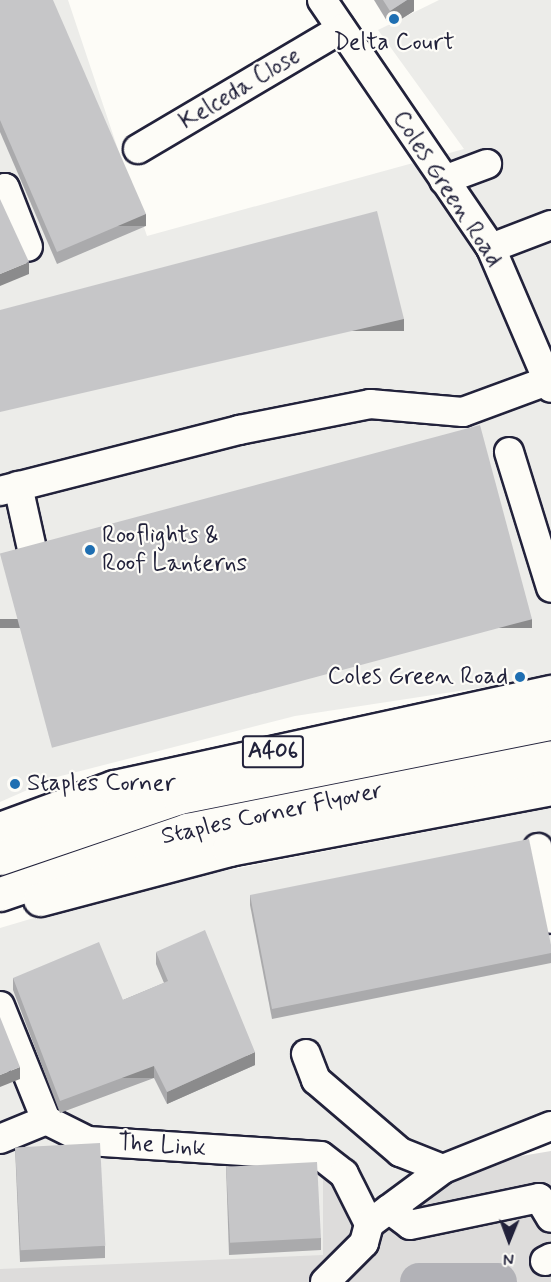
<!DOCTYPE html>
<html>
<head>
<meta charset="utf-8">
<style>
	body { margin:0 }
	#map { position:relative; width:551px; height:1282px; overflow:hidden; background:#fdfcf7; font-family:Mynerve,sans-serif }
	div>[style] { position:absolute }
	.built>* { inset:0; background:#ecece9 }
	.green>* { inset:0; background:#dddcdb }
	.river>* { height:38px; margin:-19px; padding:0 19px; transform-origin:19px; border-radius:19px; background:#b2b2b7 }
	.roads { filter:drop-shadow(2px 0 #22223b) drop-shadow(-2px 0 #22223b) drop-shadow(0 2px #22223b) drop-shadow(0 -2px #22223b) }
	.minor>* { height:28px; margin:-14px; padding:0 14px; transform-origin:14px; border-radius:14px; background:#fdfcf7 }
	.highway>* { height:33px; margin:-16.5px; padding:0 16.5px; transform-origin:16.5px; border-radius:16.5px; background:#fdfcf7 }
	.wall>* { inset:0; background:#aaaaac }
	.shaded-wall>* { inset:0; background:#8b8b8c; transform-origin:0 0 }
	.building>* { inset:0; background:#c6c6c8; transform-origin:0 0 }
	.dots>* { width:16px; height:16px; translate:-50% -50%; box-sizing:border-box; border:3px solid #fdfcf7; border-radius:50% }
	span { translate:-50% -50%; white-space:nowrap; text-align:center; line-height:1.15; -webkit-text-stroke:4.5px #fdfcf7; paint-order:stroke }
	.shield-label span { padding:2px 4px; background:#fdfcf7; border:2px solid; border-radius:4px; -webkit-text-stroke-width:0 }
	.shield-label { font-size:22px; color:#22223b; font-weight:700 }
	.poi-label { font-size:24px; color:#22223b }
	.left { translate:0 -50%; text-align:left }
	.right { translate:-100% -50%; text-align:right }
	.street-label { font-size:24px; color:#22223b }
	.north { position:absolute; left:479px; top:1210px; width:60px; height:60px; -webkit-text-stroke:4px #fdfcf7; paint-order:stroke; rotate:181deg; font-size:16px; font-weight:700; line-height:24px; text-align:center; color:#22223b }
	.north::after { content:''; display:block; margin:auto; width:21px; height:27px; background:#22223b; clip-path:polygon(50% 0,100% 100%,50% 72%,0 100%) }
</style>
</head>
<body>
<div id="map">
	<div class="built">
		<i style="clip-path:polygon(0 0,68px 0,147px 236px,464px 149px,378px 30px,439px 0,551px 0,551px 677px,295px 716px,57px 777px,0 802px)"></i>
		<i style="clip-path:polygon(551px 808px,551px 1141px,404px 1208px,358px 1257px,0 1270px,0 928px,135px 888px)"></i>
	</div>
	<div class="green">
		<i style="clip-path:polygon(551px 1151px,551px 1282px,0 1282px,0 1269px,323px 1255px,323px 1175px,344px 1186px,358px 1256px,405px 1210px,491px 1161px)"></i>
	</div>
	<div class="river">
		<i style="left:419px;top:1282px;width:79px"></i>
	</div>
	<div class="roads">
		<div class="minor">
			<i style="left:322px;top:0;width:300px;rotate:55.7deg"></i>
			<i style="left:491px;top:248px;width:152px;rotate:66.8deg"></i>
			<i style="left:138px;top:149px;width:236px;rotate:-30.6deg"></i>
			<i style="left:444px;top:180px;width:46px;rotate:-20.4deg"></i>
			<i style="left:0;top:190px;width:5px;rotate:-22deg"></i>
			<i style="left:5px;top:188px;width:63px;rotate:68.7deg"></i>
			<i style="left:491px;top:248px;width:64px;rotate:-21deg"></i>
			<i style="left:509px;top:452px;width:142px;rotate:72.8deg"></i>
			<i style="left:18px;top:486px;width:65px;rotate:77.5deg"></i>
			<i style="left:0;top:491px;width:247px;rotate:-14.3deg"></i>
			<i style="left:239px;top:430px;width:134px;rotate:-11.2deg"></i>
			<i style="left:370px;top:404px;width:93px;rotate:4.9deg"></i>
			<i style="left:463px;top:412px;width:90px;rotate:-20.3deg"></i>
			<i style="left:538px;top:848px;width:72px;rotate:79.6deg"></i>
			<i style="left:0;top:1006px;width:123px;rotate:68deg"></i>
			<i style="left:46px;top:1120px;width:47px;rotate:26.6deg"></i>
			<i style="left:88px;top:1141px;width:233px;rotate:3.7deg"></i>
			<i style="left:321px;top:1156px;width:29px;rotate:38deg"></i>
			<i style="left:344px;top:1174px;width:56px;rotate:63.4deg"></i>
			<i style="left:306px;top:1054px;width:28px;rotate:69deg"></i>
			<i style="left:316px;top:1080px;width:111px;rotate:40.6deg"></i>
			<i style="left:400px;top:1152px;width:46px;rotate:21.6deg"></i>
			<i style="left:0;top:1139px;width:50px;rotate:-22.4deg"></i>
			<i style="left:389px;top:1209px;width:26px;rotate:37deg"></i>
			<i style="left:410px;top:1225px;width:132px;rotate:-11.8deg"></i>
			<i style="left:539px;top:1198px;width:23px;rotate:59deg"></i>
			<i style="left:545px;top:1261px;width:7px;rotate:-27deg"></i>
			<i style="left:325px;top:1282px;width:55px;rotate:-45deg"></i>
			<i style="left:364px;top:1243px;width:20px;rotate:-75deg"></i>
			<i style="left:369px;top:1224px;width:92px;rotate:-36.6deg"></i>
			<i style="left:443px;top:1169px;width:116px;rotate:-21.7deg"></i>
		</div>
		<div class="highway">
			<i style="left:0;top:829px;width:121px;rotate:-20.2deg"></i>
			<i style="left:114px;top:787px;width:447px;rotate:-12.3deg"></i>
			<i style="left:0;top:858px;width:189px;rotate:-18.8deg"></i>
			<i style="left:179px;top:797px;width:379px;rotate:-11.3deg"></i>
			<i style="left:0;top:894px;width:198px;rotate:-18.9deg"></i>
			<i style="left:187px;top:830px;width:371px;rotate:-11.3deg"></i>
			<i style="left:40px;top:899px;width:196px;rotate:-14.8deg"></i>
			<i style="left:229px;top:849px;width:328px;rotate:-10.7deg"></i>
		</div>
	</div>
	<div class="wall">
		<i style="clip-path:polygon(0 0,146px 226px,57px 264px,0 132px)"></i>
		<i style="clip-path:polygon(374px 0,414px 0,414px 11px,390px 26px)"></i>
		<i style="clip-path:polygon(250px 895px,551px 945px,551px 963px,272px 1019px,250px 905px)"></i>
		<i style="clip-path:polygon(156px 952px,255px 1065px,167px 1104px,154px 1078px,60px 1113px,13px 990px,13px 978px,123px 1000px,164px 983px,156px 964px)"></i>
		<i style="clip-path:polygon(15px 1147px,105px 1246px,105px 1258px,20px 1262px)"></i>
		<i style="clip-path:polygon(226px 1166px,321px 1238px,321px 1250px,229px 1255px)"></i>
	</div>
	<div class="shaded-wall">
		<i style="clip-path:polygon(407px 0,414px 0,414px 11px,390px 26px,390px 11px)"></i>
		<i style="left:146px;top:214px;width:12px;height:97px;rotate:90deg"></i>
		<i style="clip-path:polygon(29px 262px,29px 274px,0 286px,0 274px)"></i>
		<i style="left:404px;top:319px;width:12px;height:415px;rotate:90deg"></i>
		<i style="left:532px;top:619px;width:9px;height:551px;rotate:90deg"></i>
		<i style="clip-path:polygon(255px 1052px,255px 1065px,167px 1104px,167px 1092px)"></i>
		<i style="left:154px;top:1066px;width:12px;height:100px;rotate:90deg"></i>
		<i style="clip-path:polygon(20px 1067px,20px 1079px,0 1087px,0 1075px)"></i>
	</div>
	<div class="building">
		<i style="clip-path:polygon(0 0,53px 0,146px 214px,57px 252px,0 120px)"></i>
		<i style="clip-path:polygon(383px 0,407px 0,390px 11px)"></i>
		<i style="clip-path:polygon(0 199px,29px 262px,0 274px)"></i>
		<i style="clip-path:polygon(377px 211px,404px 319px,0 412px,0 310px)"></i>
		<i style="left:480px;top:425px;width:201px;height:497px;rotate:75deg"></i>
		<i style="clip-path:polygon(529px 839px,551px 945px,551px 953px,272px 1009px,250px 895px)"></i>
		<i style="clip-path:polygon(205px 930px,255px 1052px,167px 1092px,154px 1066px,60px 1101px,13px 978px,99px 942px,123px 1000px,168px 981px,156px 952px)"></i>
		<i style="clip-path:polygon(0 1017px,20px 1067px,0 1075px)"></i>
		<i style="left:100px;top:1143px;width:103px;height:85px;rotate:87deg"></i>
		<i style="left:317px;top:1162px;width:76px;height:91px;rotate:87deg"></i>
	</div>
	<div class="dots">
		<i style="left:394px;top:19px;background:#1f6fb2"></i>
		<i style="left:90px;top:550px;background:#1f6fb2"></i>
		<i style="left:520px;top:677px;background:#1f6fb2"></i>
		<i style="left:15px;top:784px;background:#1f6fb2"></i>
	</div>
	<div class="shield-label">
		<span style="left:273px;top:752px">A406</span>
	</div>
	<div class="poi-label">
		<span style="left:394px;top:43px">Delta Court</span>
		<span class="left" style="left:102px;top:550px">Rooflights &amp;<br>Roof Lanterns</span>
		<span class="right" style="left:508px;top:677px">Coles Green Road</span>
		<span class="left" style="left:27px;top:784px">Staples Corner</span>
	</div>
	<div class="street-label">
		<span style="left:240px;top:89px;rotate:-31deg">Kelceda Close</span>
		<span style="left:447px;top:189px;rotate:57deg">Coles Green Road</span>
		<span style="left:272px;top:814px;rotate:-12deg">Staples Corner Flyover</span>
		<span style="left:162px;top:1146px;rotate:4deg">The Link</span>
	</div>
	<div class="north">N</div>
</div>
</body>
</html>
